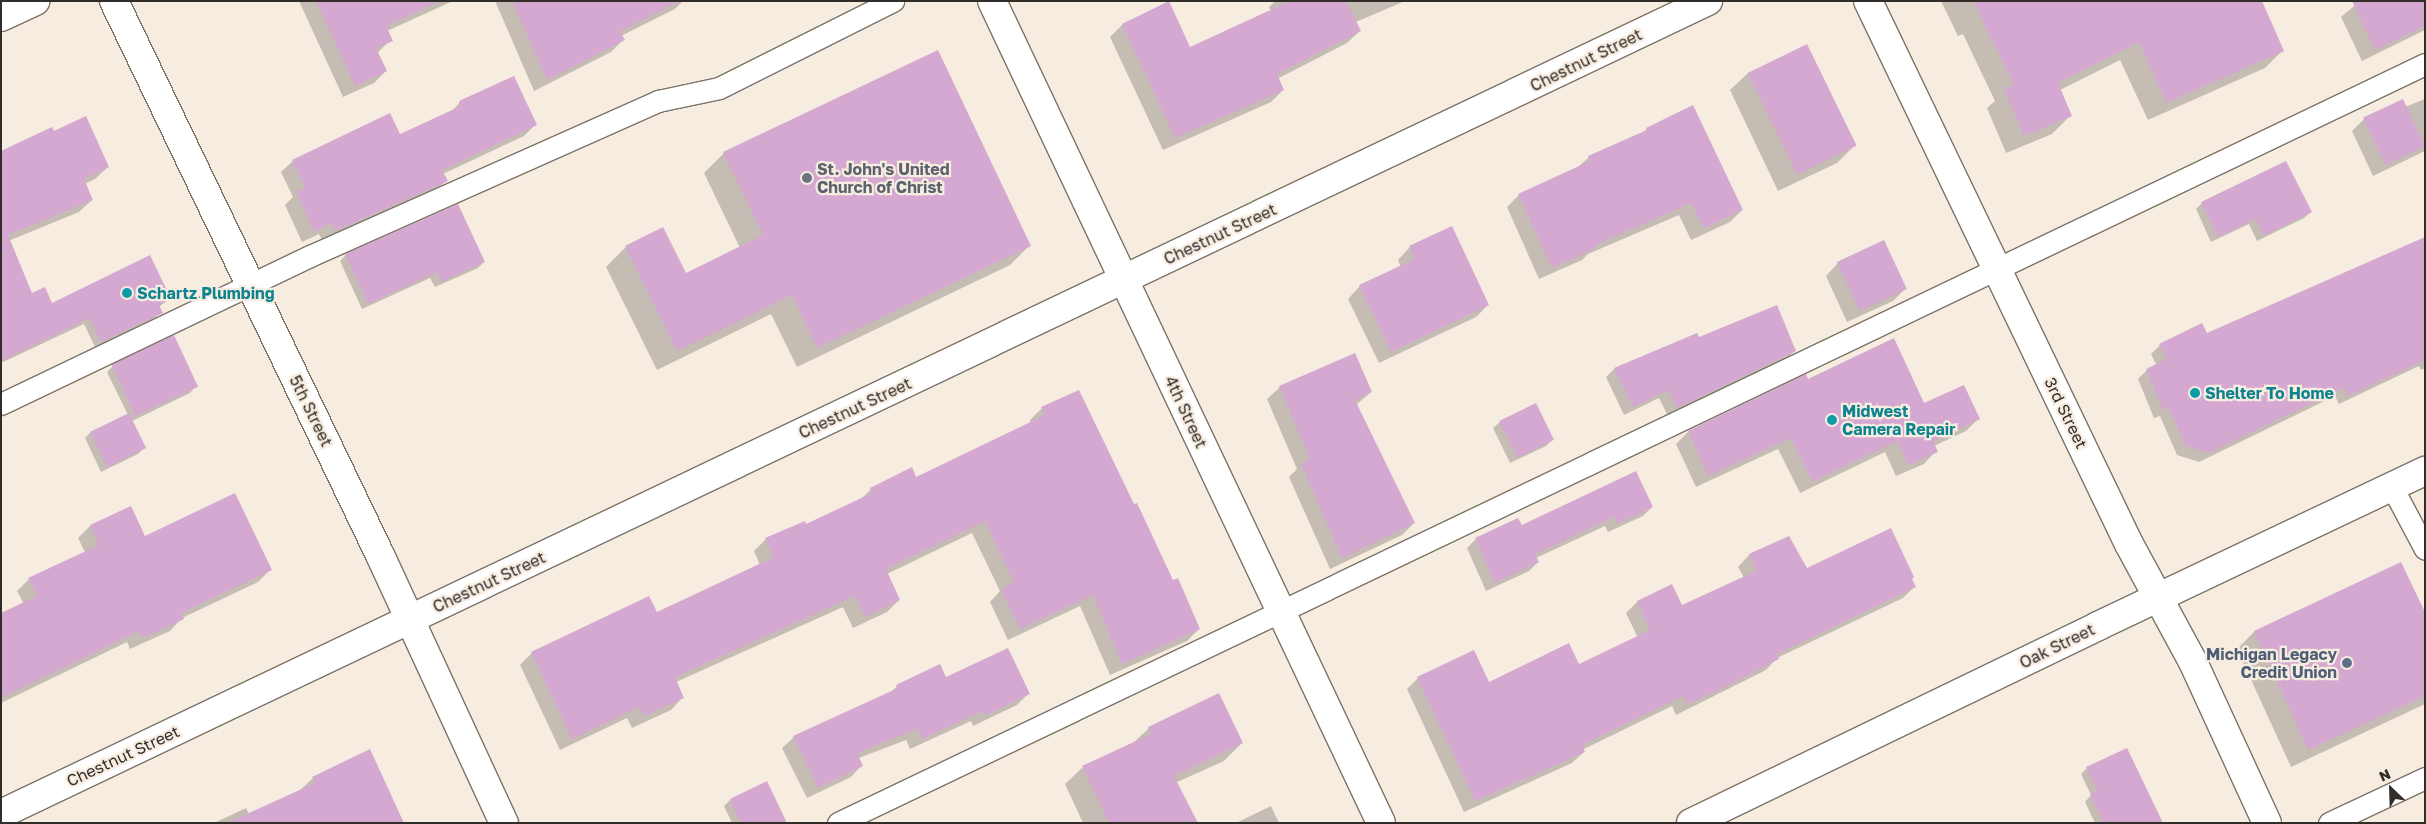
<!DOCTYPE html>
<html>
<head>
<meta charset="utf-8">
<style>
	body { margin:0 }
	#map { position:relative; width:2426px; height:824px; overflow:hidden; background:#f7ece0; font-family:"Golos Text",sans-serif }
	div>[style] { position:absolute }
	.shadow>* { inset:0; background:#0003 }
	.building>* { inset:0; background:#d4a8d1; transform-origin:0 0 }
	.roads { filter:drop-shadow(1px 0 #7c7368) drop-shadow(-1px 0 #7c7368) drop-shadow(0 1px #7c7368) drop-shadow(0 -1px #7c7368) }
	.service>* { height:21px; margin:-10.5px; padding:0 10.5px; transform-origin:10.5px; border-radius:10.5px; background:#fff }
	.minor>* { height:28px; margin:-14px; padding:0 14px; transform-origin:14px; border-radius:14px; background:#fff }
	.tertiary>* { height:28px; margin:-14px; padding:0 14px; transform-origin:14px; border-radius:14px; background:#fff }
	.dots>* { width:14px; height:14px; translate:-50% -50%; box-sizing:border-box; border:2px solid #f7ece0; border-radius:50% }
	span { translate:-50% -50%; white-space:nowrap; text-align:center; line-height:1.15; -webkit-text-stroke:4.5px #f7ece0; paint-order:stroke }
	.street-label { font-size:16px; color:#312d29 }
	.worship-label { font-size:16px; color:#5b616d; font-weight:700 }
	.left { translate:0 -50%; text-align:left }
	.culture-label { font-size:16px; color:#0d838f; font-weight:700 }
	.service-label { font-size:16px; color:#4e5e75; font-weight:700 }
	.right { translate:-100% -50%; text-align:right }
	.frame { position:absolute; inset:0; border:2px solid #312d29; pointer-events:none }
	.north { position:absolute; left:2366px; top:764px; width:50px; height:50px; -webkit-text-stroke:4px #f7ece0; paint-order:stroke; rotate:336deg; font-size:14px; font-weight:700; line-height:20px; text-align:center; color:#312d29 }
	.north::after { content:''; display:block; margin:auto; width:18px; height:22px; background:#312d29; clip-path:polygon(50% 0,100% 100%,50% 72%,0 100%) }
</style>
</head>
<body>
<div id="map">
	<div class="shadow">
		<i style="clip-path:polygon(299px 1px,453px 1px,387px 31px,391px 40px,377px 53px,386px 71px,374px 83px,343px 97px)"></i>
		<i style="clip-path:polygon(495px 1px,683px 1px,675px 9px,621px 36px,623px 40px,611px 52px,534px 91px)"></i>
		<i style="clip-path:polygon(1275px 1px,1405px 1px,1356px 22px,1360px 31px,1347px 43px,1277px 79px,1283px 90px,1271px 102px,1163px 150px,1110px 37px,1122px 25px,1168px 3px,1190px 49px,1271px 11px,1269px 7px)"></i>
		<i style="clip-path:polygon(1941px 1px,2261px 1px,2283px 50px,2265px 68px,2148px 120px,2120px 60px,2060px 90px,2070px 116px,2052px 134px,2006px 153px,1987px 108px,1995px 101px,1963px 34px,1958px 36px)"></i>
		<i style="clip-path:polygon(2360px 1px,2425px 1px,2425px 30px,2362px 61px,2341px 17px)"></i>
		<i style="clip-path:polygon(1748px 73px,1854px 146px,1837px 163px,1778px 191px,1730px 90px)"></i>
		<i style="clip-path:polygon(2425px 99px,2425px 151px,2373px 176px,2352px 131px,2364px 119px,2405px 107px)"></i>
		<i style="clip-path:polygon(460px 102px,535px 125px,524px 136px,443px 174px,446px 181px,434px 192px,323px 242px,319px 234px,302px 242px,285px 205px,293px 197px,281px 172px,293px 161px,400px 135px,451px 112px)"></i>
		<i style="clip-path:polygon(1647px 129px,1742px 210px,1730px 222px,1691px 240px,1679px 215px,1588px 254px,1582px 260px,1539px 279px,1507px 207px,1519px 195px,1577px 168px,1589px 157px,1641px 134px)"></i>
		<i style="clip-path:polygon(53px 132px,108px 167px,95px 179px,85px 184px,92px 200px,79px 212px,1px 244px)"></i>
		<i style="clip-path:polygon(724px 153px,1030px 245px,1010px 265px,797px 367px,771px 314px,657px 370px,606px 267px,626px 247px,685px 275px,740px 248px,704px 173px)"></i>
		<i style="clip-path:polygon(2202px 203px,2311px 212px,2304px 218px,2257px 241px,2249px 224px,2211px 242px,2196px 209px)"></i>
		<i style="clip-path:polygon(2425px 238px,2425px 368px,2421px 370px,2419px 366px,2339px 404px,2335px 396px,2199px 462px,2177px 455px,2160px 416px,2154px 418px,2138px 379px,2147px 370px,2157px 366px,2151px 354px,2160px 345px,2207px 335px)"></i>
		<i style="clip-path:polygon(1410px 247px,1488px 305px,1476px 317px,1379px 363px,1348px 299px,1360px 286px,1401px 267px,1398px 260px)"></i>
		<i style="clip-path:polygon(346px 255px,484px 262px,478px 268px,435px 287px,430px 278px,362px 309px,340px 261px)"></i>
		<i style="clip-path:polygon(1838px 263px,1905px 289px,1893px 301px,1847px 322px,1826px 276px)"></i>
		<i style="clip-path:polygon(169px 299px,159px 307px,161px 312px,155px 318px,95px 347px,84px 324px,1px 363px,1px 309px)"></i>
		<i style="clip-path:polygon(1698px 339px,1795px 351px,1786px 359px,1668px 416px,1659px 398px,1624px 415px,1606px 377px,1614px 369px)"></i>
		<i style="clip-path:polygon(113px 366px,196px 386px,190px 393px,132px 421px,144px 448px,138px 454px,101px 472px,85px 438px,91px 432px,128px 415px,107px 372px)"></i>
		<i style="clip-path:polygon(1808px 381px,1978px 419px,1966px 431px,1934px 446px,1936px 451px,1924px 464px,1896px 476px,1885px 452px,1800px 493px,1778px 449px,1696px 487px,1676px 444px,1688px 432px)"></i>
		<i style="clip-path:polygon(1280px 387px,1371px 392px,1356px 405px,1414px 523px,1402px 535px,1330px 569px,1289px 477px,1297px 469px,1267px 399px)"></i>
		<i style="clip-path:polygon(1042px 408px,1133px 506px,1199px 629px,1187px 641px,1110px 675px,1080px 606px,1008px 640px,990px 602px,1000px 591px,972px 533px,887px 574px,899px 600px,887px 612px,853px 628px,843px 607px,676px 682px,683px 697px,671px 710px,632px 728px,627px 718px,560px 750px,520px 665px,532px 653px,656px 614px,760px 565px,754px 551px,766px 539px,806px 526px,859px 501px,871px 489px,916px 478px,1031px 423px,1030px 420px)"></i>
		<i style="clip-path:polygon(1500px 422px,1553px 439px,1546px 446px,1510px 463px,1493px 428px)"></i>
		<i style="clip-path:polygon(1652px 507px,1643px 516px,1608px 532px,1605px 526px,1536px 558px,1538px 562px,1529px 571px,1486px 591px,1467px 548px,1476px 539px,1521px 527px)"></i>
		<i style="clip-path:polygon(130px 508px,144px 538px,270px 570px,258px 582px,182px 618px,170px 631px,130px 649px,127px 642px,1px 703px,1px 615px,24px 604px,17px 591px,29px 579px,85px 552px,78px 538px,90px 526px)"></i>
		<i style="clip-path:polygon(1789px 537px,1806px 569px,1911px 579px,1914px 587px,1903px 598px,1777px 658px,1766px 670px,1676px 715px,1672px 706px,1582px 750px,1584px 752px,1572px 763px,1464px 812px,1407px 689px,1418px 678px,1488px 683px,1579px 666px,1638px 638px,1626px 613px,1637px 602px,1682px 607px,1744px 578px,1738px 567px,1749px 555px)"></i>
		<i style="clip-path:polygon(2401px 564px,2425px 614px,2425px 704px,2291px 767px,2237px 649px,2254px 632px)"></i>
		<i style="clip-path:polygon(945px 679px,1028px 694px,1017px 705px,973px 726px,971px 721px,910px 749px,906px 740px,859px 758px,862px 765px,851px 777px,807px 798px,782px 748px,794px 737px,890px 693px,897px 686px)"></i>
		<i style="clip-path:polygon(1149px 728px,1242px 743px,1224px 761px,1175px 783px,1110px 823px,1083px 823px,1065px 784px,1083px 767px,1133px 743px)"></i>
		<i style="clip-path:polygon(2087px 768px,2159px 823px,2095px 823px,2085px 802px,2091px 795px,2081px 774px)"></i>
		<i style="clip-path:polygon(313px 778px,403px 823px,214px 823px,246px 808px,249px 814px,299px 791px)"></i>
		<i style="clip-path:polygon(730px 800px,778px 823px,732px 823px,724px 806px)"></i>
		<i style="clip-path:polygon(1271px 806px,1279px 823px,1236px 823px)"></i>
	</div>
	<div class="building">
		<i style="clip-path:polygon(316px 1px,441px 1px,386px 26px,393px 41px,376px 48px,387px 71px,355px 86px)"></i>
		<i style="clip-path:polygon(512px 1px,680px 1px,620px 31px,625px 40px,547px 80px)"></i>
		<i style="clip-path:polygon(1169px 1px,1190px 47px,1290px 1px,1346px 1px,1361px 31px,1277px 74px,1284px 90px,1175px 138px,1122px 24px)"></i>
		<i style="clip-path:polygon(1973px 1px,2262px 1px,2284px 51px,2166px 103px,2139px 42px,2058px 83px,2072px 116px,2024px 136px,2004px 89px,2014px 85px)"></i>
		<i style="clip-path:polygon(2352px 1px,2425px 1px,2425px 26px,2375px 50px)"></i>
		<i style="left:1807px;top:44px;width:113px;height:66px;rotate:64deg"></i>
		<i style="clip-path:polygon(938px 50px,1031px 246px,817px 348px,792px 295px,677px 351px,625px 246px,663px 227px,686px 273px,763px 235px,723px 152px)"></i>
		<i style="clip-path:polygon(514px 76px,537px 125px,442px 170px,448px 181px,335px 231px,331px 223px,314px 232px,296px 192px,305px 188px,292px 160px,390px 113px,400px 134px,461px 106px,459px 101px)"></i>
		<i style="left:2403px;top:99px;width:52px;height:44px;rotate:65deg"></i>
		<i style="clip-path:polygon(1693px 105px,1743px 210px,1704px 228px,1691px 203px,1595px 245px,1596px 248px,1552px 268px,1518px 194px,1590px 161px,1588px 156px,1647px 130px,1646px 128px)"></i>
		<i style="clip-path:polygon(86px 116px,109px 167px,84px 179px,93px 200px,8px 235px,32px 293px,45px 287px,52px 303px,150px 255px,171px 299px,159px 305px,163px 313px,101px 342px,90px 318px,1px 361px,1px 151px,52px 127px,54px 131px)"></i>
		<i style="clip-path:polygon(2286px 161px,2312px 212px,2264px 236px,2256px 219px,2218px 237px,2201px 202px)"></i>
		<i style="clip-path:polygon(458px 204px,485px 262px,441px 282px,437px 272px,368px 304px,345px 254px)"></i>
		<i style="clip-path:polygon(1452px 226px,1489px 305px,1391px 352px,1359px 285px,1415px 259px,1409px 246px)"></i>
		<i style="clip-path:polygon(2425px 237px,2425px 360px,2348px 396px,2344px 388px,2208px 453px,2186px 446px,2169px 408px,2163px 410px,2146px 369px,2167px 359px,2159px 344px,2202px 323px,2207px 333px)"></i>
		<i style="left:1884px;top:240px;width:54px;height:52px;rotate:65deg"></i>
		<i style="clip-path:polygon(1777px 305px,1796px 351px,1677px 408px,1668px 390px,1633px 407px,1614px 368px,1697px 333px,1699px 337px)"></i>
		<i style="left:174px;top:335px;width:57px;height:69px;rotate:65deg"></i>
		<i style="clip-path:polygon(1894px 338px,1924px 403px,1964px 385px,1980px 419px,1933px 441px,1938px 452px,1908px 465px,1897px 441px,1812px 482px,1791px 438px,1708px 476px,1688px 431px,1806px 374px,1808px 379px)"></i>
		<i style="clip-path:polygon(1355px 353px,1372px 392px,1355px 400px,1415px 523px,1342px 558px,1301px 464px,1310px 459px,1279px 386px)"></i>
		<i style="clip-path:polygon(1079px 390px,1134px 504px,1137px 503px,1173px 580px,1178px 578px,1200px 629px,1122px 664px,1093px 595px,1020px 629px,1001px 589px,1014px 583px,985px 521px,886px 569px,900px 600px,865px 617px,855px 596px,675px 677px,684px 698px,644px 716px,639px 707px,572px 739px,531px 652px,649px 596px,657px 612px,774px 557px,765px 538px,805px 521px,806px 524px,872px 493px,870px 488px,912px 467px,916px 477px,1045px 415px,1041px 407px)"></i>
		<i style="left:1536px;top:403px;width:41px;height:41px;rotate:64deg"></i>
		<i style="left:129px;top:413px;width:39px;height:43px;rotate:64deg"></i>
		<i style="clip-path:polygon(1636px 471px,1653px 507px,1617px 524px,1614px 517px,1535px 554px,1539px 562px,1495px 583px,1475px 538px,1518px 518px,1522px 525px)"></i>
		<i style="clip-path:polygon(235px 493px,272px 570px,181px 613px,184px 619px,143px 638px,139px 631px,1px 698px,1px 613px,37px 596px,28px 578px,99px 545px,90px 525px,131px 506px,145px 536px)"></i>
		<i style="clip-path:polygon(1891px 528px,1914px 577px,1912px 579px,1916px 587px,1777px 654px,1779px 659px,1715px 692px,1687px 704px,1683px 696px,1582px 745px,1585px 752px,1475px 801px,1417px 677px,1474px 650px,1489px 682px,1569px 643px,1579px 664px,1650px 630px,1637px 601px,1672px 584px,1682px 605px,1756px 571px,1749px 554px,1789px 536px,1807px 568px)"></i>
		<i style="clip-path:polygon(2401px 562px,2425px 612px,2425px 696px,2308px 750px,2254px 631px)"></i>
		<i style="clip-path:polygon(1008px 648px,1030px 694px,985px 716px,982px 711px,922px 739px,917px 729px,857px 753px,863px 766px,818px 788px,793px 736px,898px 688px,896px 685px,940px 664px,946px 677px)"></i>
		<i style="clip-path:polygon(1219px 693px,1243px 743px,1174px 776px,1198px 823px,1109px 823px,1082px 766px,1151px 734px,1148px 727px)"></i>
		<i style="clip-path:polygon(2127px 748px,2163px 823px,2104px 823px,2090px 795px,2098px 791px,2086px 767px)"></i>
		<i style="clip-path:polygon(370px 749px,404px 823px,227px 823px,315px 783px,312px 777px)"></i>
		<i style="clip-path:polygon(767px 781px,787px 823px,741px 823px,730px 799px)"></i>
	</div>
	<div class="roads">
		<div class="service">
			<i style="left:1px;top:404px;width:343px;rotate:-25.6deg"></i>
			<i style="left:310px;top:256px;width:381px;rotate:-24deg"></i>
			<i style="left:658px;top:101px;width:62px;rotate:-12deg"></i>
			<i style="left:719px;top:88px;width:195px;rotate:-26.6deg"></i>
			<i style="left:2392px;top:487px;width:70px;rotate:62deg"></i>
			<i style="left:838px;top:823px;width:1759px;rotate:-25.56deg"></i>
			<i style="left:2329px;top:823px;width:106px;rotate:-25.1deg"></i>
		</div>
		<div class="minor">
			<i style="left:114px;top:1px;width:617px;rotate:64.35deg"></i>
			<i style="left:381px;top:557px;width:293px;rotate:65.2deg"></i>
			<i style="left:992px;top:1px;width:909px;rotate:64.67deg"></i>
			<i style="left:1868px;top:1px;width:602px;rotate:64.33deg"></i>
			<i style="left:2129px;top:544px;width:134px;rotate:61.5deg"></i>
			<i style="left:2193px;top:662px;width:177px;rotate:65.3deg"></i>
			<i style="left:1px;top:17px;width:38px;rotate:-25deg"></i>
			<i style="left:1px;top:814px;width:1891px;rotate:-25.47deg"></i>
		</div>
		<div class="tertiary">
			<i style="left:1691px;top:823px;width:452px;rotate:-25.8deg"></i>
			<i style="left:2098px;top:626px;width:362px;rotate:-25.4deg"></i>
		</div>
	</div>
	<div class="dots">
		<i style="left:807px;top:178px;background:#6b7280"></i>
		<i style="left:127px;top:293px;background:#0f9aa8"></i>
		<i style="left:2195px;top:393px;background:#0f9aa8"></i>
		<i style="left:1832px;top:420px;background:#0f9aa8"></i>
		<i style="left:2347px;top:663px;background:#5c6f8a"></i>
	</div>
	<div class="street-label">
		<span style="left:1586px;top:60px;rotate:-26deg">Chestnut Street</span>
		<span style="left:1220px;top:234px;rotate:-25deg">Chestnut Street</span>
		<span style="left:855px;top:408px;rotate:-25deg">Chestnut Street</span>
		<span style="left:311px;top:411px;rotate:64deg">5th Street</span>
		<span style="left:1186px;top:412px;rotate:65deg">4th Street</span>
		<span style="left:2066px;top:413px;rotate:64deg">3rd Street</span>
		<span style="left:489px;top:582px;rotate:-25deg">Chestnut Street</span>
		<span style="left:2057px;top:646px;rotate:-26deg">Oak Street</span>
		<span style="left:123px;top:756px;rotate:-25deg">Chestnut Street</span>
	</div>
	<div class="worship-label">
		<span class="left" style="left:817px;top:178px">St. John's United<br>Church of Christ</span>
	</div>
	<div class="culture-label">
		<span class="left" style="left:137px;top:293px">Schartz Plumbing</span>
		<span class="left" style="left:2205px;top:393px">Shelter To Home</span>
		<span class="left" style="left:1842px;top:420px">Midwest<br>Camera Repair</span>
	</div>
	<div class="service-label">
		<span class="right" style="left:2337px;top:663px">Michigan Legacy<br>Credit Union</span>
	</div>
	<div class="frame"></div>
	<div class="north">N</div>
</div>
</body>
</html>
